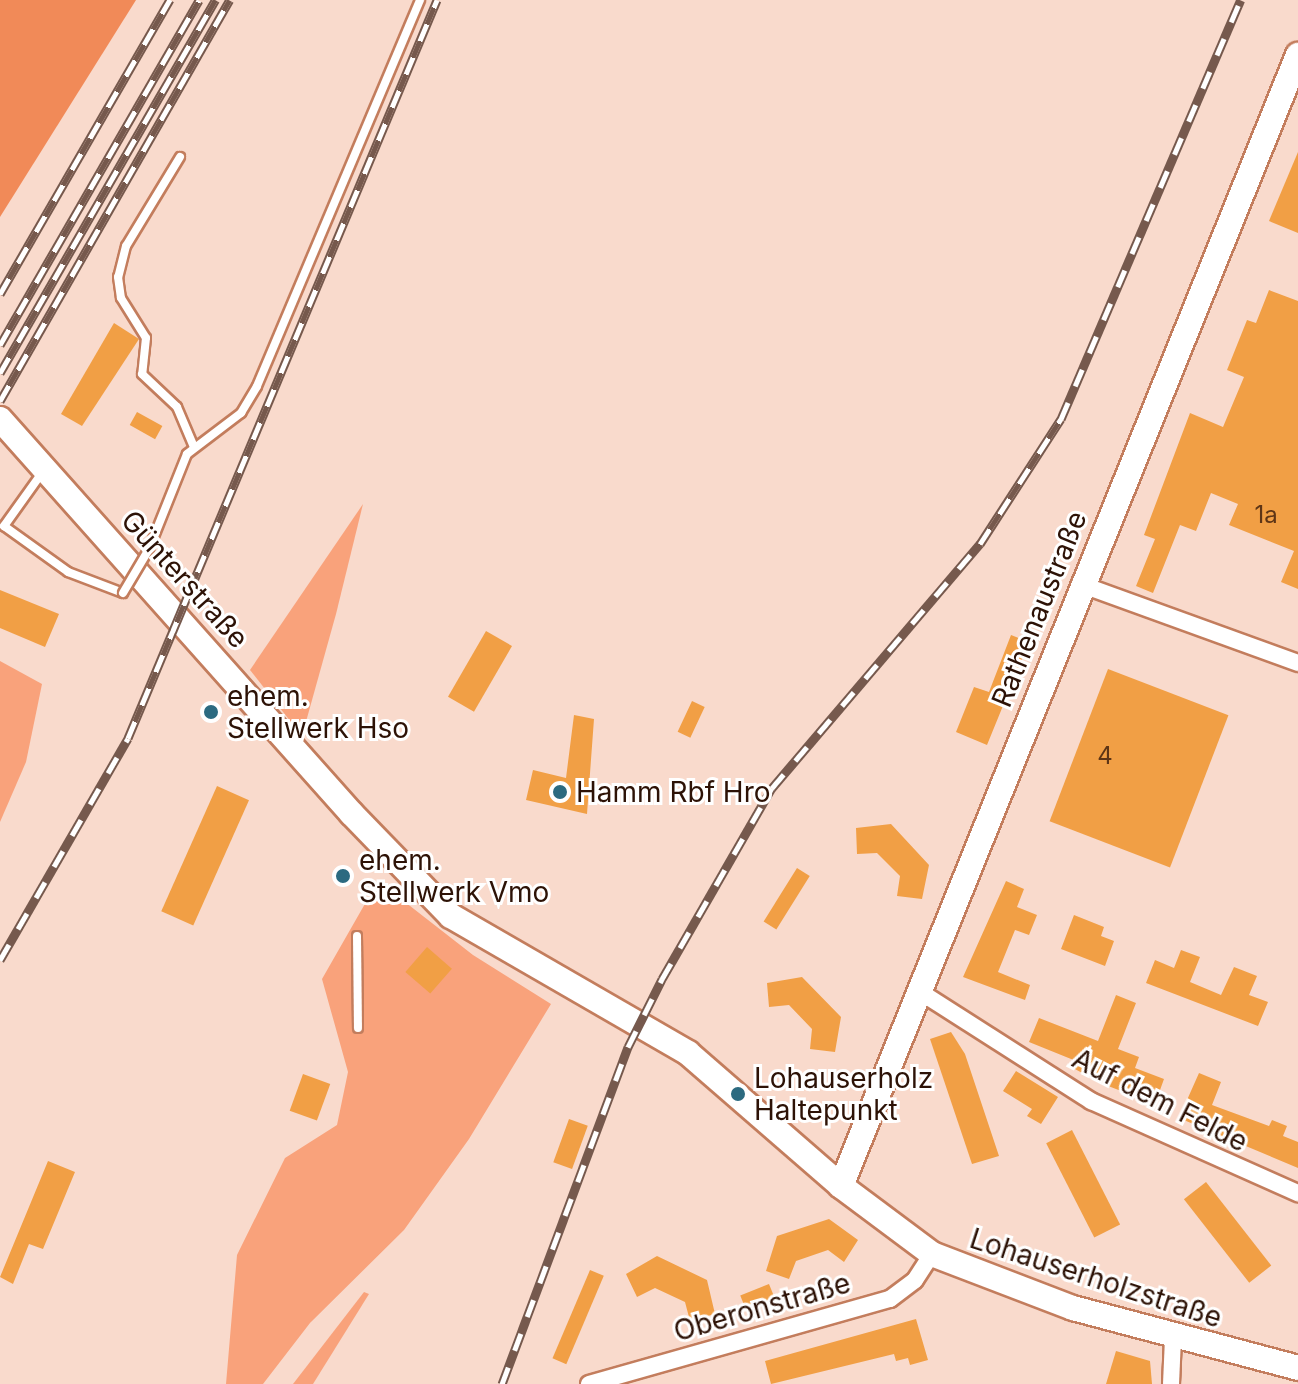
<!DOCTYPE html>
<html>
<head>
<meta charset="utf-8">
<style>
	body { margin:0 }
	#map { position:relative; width:1298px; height:1384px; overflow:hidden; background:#f9dacc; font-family:Inter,sans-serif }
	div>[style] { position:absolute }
	.green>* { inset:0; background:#f9a27b }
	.forest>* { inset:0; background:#f18a58 }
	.building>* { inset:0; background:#f19f45; transform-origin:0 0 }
	.roads { filter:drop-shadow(2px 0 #c37d5d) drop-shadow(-2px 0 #c37d5d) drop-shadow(0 2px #c37d5d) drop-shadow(0 -2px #c37d5d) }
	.lane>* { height:8px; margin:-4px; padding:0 4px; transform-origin:4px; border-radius:4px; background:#fff }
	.street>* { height:16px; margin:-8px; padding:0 8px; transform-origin:8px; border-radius:8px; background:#fff }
	.secondary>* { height:24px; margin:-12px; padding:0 12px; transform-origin:12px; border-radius:12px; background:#fff }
	.rail>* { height:9px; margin-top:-4.5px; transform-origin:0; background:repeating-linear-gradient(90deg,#fff 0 18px,#76594d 0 36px); box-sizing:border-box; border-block:2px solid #76594d }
	.bridges { filter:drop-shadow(2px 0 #c37d5d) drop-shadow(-2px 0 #c37d5d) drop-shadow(0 2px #c37d5d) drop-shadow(0 -2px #c37d5d) }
	.lane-bridge>* { height:8px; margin:-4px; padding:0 4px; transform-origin:4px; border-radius:4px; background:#fff }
	.dots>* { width:22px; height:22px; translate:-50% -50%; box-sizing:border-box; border:4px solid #fff; border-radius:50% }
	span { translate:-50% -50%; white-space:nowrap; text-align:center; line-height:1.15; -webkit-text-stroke:6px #fff; paint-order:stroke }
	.number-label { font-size:24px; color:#5e3516 }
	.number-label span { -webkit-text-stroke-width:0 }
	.street-label { font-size:28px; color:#2d1206 }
	.poi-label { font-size:28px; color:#2d1206 }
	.left { translate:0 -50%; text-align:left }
</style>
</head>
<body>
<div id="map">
	<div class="green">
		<i style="clip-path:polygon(363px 504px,336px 614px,302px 736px,250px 670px)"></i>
		<i style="clip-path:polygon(0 661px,42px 684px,26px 762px,0 822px)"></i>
		<i style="clip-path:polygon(378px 881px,473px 955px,551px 1004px,469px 1139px,404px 1230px,310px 1323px,263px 1384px,226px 1384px,237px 1255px,285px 1158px,337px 1125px,348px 1072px,322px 979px)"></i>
		<i style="clip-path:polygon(364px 1292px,369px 1294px,313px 1384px,293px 1384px)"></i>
	</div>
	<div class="forest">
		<i style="clip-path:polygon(0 0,136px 0,0 217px)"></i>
	</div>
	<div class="building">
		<i style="clip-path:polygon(1298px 152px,1298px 233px,1269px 221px)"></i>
		<i style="clip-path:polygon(1269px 290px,1298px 301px,1298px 589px,1281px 582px,1294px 551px,1229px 525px,1238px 504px,1211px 493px,1196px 531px,1180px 525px,1153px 593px,1136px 586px,1155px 539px,1144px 535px,1190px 413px,1223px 427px,1244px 377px,1227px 370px,1247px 320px,1256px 323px)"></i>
		<i style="clip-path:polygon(114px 323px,139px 339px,82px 426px,61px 414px)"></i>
		<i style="left:137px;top:412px;width:29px;height:15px;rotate:29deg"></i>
		<i style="clip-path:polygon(0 590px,59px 614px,45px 647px,0 628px)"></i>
		<i style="left:486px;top:631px;width:30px;height:76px;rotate:30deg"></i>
		<i style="clip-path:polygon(1011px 635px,1029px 642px,987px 745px,956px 732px,974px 687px,989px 692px)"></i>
		<i style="left:1108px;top:669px;width:129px;height:163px;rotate:21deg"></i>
		<i style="left:692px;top:701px;width:14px;height:34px;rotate:25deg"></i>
		<i style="clip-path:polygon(574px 715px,594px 719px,587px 814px,526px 800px,533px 770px,566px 778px)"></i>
		<i style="left:217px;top:786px;width:35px;height:137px;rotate:24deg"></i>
		<i style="clip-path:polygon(891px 824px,929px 865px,922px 899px,897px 896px,900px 876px,877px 853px,857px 854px,856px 828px)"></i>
		<i style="left:797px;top:868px;width:15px;height:63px;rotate:32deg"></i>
		<i style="clip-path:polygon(1006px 881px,1024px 889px,1017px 907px,1037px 915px,1029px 935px,1015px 930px,998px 972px,1030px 985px,1025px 1000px,963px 977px)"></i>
		<i style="clip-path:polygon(1074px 915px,1104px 927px,1101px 936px,1114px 941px,1105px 966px,1061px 949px)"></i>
		<i style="left:427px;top:947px;width:33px;height:33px;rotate:41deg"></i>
		<i style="clip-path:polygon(1181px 950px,1200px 957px,1190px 982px,1221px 995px,1234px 967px,1257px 976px,1249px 995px,1268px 1002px,1258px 1026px,1146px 983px,1155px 960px,1174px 968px)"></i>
		<i style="clip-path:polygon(802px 977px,841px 1017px,835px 1052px,810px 1049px,812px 1029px,789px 1005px,769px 1007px,767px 983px)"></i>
		<i style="clip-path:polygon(1116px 995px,1136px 1003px,1118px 1049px,1139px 1057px,1135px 1068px,1164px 1079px,1155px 1104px,1103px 1084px,1073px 1068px,1076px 1061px,1029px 1042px,1039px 1018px,1098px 1041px)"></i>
		<i style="clip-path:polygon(951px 1032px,965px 1054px,999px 1156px,972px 1164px,930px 1039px)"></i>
		<i style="clip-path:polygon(1016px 1071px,1058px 1097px,1041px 1124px,1027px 1116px,1032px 1109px,1003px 1091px)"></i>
		<i style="clip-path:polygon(1199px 1073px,1221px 1082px,1212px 1105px,1269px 1126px,1272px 1120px,1287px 1126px,1283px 1136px,1298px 1142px,1298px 1168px,1179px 1118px)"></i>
		<i style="left:303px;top:1074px;width:29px;height:39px;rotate:20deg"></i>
		<i style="left:569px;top:1119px;width:20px;height:46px;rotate:20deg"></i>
		<i style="left:1072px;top:1130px;width:106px;height:29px;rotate:63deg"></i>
		<i style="clip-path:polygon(48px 1161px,75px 1172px,43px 1249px,29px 1244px,13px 1284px,0 1277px)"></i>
		<i style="left:1206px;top:1182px;width:106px;height:28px;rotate:52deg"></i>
		<i style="clip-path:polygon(829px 1219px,858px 1240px,844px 1262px,828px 1250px,796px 1261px,789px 1279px,766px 1271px,777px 1236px)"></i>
		<i style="clip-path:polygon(657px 1256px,707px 1280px,715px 1314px,690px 1321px,685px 1302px,655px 1288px,637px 1297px,626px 1274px)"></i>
		<i style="left:590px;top:1270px;width:15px;height:96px;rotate:23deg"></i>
		<i style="left:769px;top:1284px;width:16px;height:31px;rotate:68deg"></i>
		<i style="clip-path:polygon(916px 1319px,928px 1360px,910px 1365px,908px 1358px,896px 1361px,894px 1354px,771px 1384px,765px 1361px)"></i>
		<i style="clip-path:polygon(1116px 1351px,1150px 1361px,1152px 1384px,1106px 1384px)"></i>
	</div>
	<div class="roads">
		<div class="lane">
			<i style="left:180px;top:157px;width:104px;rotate:121.2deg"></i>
			<i style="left:126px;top:246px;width:32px;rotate:104deg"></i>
			<i style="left:118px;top:277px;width:21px;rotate:82deg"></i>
			<i style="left:121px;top:298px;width:47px;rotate:58deg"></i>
			<i style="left:146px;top:338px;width:36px;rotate:96deg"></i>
			<i style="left:142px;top:374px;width:48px;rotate:43.3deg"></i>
			<i style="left:177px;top:407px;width:43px;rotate:67deg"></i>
			<i style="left:44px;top:470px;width:69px;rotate:125.5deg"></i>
			<i style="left:4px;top:526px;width:79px;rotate:35.7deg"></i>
			<i style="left:68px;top:572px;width:59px;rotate:20.9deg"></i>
			<i style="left:149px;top:549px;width:102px;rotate:-68.2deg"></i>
			<i style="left:187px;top:454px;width:68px;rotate:-37.2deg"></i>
			<i style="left:241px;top:413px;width:31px;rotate:-59deg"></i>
			<i style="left:257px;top:386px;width:419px;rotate:-67.1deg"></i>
			<i style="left:357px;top:936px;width:92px;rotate:89.4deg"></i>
		</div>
		<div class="street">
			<i style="left:1080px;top:584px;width:232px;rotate:19.9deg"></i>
			<i style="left:922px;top:993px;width:201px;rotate:32.6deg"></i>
			<i style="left:1091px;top:1101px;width:227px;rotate:24deg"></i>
			<i style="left:589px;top:1384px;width:313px;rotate:-15.8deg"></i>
			<i style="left:890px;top:1299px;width:31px;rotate:-37deg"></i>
			<i style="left:915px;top:1280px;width:31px;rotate:-57deg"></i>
			<i style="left:1171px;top:1384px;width:46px;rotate:-87.5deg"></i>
		</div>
		<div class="secondary">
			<i style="left:0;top:419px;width:529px;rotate:48.29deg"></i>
			<i style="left:352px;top:814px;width:142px;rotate:45.9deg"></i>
			<i style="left:451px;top:916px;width:274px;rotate:30deg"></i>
			<i style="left:688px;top:1053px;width:203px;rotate:41deg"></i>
			<i style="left:841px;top:1186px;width:114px;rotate:36.8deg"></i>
			<i style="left:932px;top:1254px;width:151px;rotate:21deg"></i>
			<i style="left:1073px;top:1308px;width:233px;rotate:14.9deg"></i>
			<i style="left:841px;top:1186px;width:1220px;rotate:-68deg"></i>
		</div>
	</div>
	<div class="rail">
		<i style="left:0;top:294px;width:340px;rotate:-60deg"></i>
		<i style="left:0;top:345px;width:398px;rotate:-60deg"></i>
		<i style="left:0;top:373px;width:431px;rotate:-60deg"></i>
		<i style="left:0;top:401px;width:462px;rotate:-60.2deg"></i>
		<i style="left:0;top:960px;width:256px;rotate:-60deg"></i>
		<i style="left:128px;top:738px;width:800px;rotate:-67.28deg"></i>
		<i style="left:502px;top:1384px;width:360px;rotate:-69.5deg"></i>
		<i style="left:628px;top:1047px;width:76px;rotate:-63.4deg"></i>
		<i style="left:662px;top:979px;width:220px;rotate:-60.1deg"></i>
		<i style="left:772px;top:788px;width:321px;rotate:-49.6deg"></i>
		<i style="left:980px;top:544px;width:149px;rotate:-57.1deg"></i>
		<i style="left:1061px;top:419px;width:456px;rotate:-66.8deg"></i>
	</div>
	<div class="bridges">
		<div class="lane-bridge">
			<i style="left:123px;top:593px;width:51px;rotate:-59.4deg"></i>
		</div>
	</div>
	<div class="dots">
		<i style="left:211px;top:712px;background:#2c6a80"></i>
		<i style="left:560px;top:792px;background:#2c6a80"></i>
		<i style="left:343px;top:876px;background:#2c6a80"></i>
		<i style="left:738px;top:1094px;background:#2c6a80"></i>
	</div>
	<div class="number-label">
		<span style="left:1266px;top:515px">1a</span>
		<span style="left:1105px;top:756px">4</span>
	</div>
	<div class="street-label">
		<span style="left:185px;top:579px;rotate:48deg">Günterstraße</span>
		<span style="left:1039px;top:609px;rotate:-68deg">Rathenaustraße</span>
		<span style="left:1160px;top:1100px;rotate:27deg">Auf dem Felde</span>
		<span style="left:1096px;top:1278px;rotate:18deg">Lohauserholzstraße</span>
		<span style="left:762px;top:1307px;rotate:-16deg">Oberonstraße</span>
	</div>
	<div class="poi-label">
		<span class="left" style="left:227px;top:712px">ehem.<br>Stellwerk Hso</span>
		<span class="left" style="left:576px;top:792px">Hamm Rbf Hro</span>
		<span class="left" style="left:359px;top:876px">ehem.<br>Stellwerk Vmo</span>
		<span class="left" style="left:754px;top:1094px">Lohauserholz<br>Haltepunkt</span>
	</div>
</div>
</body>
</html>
